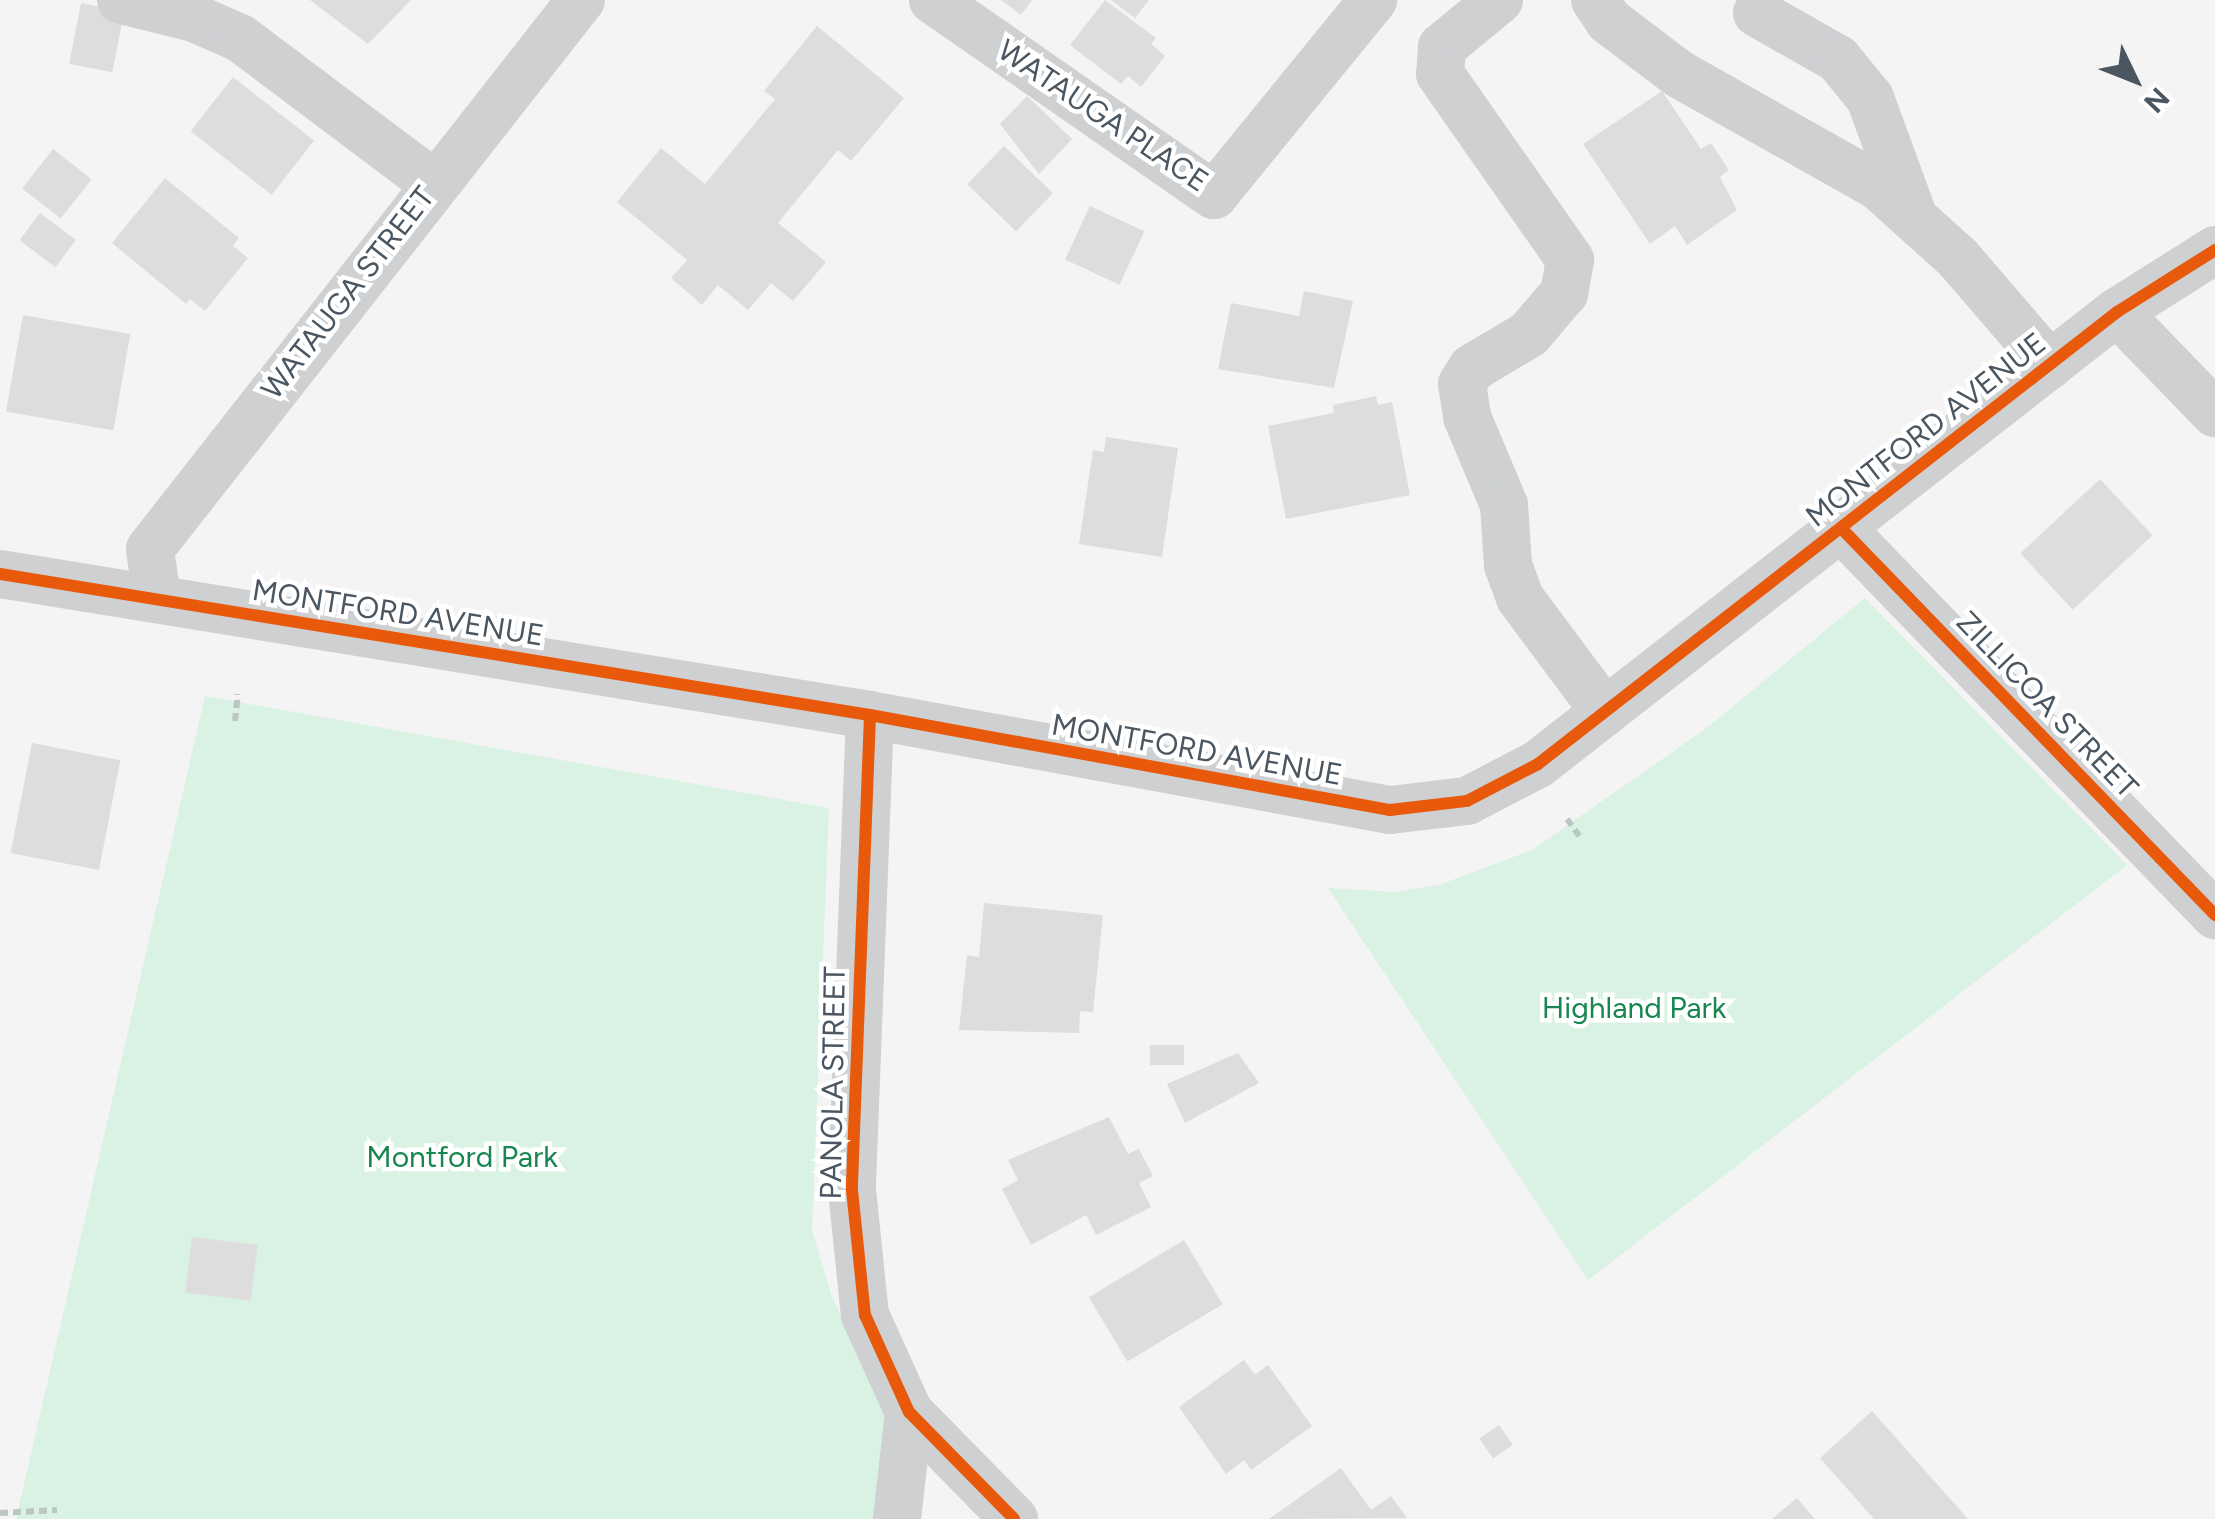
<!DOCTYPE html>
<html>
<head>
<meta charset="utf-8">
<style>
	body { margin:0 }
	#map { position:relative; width:2215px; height:1519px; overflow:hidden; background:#f4f4f4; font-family:Figtree,sans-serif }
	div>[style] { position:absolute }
	.green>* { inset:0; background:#d9f2e3 }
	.building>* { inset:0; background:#ddddde; transform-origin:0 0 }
	.path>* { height:6px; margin-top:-3px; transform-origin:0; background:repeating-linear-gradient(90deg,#bcc7c4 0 8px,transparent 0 13px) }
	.minor>* { height:48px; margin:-24px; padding:0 24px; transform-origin:24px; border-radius:24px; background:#ced0d2 }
	.cycleway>* { height:12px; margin:-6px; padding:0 6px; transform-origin:6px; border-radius:6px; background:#e8590c }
	span { translate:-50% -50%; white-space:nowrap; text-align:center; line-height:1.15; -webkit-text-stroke:9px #fff; paint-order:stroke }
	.street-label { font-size:30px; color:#4a5661 }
	.park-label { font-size:30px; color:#17864f }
	.north { position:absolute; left:2085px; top:30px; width:100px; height:100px; -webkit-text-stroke:8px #fff; paint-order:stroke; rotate:133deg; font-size:28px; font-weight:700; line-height:40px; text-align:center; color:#4a5661 }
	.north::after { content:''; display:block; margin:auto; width:35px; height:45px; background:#4a5661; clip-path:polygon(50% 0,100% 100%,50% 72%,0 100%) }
</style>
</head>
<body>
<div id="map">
	<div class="green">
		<i style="clip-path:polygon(1865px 598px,2127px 865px,1588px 1280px,1328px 888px,1394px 892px,1439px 885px,1532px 850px,1704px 730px)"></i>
		<i style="clip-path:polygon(205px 696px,829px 808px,812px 1230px,832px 1297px,890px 1416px,876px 1519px,16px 1519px)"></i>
	</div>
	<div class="building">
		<i style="clip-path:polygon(310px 0,411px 0,368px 44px)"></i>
		<i style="clip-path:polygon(1001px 0,1032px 0,1021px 15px)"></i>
		<i style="clip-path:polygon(1105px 0,1156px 38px,1151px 44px,1165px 56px,1141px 87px,1128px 76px,1121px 84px,1070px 45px)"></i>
		<i style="clip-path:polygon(1111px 0,1149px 0,1135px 18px)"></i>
		<i style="left:81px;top:3px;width:44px;height:62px;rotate:11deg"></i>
		<i style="clip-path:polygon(817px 26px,904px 98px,851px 161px,838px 150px,778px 223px,826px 262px,793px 301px,771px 283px,748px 310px,718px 285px,702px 305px,671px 278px,687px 260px,617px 202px,661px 148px,705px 184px,775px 99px,764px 91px)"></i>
		<i style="left:233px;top:77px;width:103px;height:69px;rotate:38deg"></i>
		<i style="clip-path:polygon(1662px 91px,1701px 149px,1711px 143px,1729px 170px,1720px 177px,1737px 210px,1687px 245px,1675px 226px,1650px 244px,1583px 144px)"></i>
		<i style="clip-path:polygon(1027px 96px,1072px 139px,1039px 174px,1000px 124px)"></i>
		<i style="left:1004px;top:146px;width:68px;height:53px;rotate:44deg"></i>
		<i style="left:53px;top:149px;width:49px;height:50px;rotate:38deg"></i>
		<i style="clip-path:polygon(165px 178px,239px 238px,233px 246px,248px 258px,205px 311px,190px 299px,186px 304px,112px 243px)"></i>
		<i style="left:1090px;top:206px;width:60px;height:59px;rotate:25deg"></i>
		<i style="left:40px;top:213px;width:45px;height:34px;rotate:37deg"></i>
		<i style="clip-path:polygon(1304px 291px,1353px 301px,1334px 388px,1218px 369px,1231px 303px,1299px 316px)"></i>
		<i style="left:23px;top:315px;width:109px;height:98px;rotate:10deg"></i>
		<i style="clip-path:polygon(1376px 396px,1378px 405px,1392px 402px,1410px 495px,1286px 519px,1268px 426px,1334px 413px,1333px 405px)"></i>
		<i style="clip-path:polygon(1106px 437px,1178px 448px,1162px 557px,1079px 544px,1093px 450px,1104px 452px)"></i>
		<i style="left:2100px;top:479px;width:77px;height:109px;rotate:47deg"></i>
		<i style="left:32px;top:743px;width:90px;height:112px;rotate:11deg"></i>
		<i style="clip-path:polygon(984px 903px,1103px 915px,1093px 1012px,1080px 1011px,1079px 1033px,959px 1030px,967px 955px,979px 957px)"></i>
		<i style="left:1150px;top:1045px;width:34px;height:20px"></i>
		<i style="clip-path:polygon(1238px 1053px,1259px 1083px,1185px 1123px,1167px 1084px)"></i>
		<i style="clip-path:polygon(1109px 1117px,1128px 1154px,1139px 1149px,1153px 1176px,1139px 1183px,1151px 1207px,1096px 1235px,1086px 1215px,1031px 1245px,1002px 1189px,1018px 1180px,1008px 1160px)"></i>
		<i style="left:192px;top:1237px;width:66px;height:56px;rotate:7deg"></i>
		<i style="left:1184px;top:1240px;width:75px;height:111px;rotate:59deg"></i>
		<i style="clip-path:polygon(1244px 1360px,1255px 1375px,1268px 1365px,1312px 1426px,1251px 1470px,1244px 1460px,1226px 1474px,1179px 1407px)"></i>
		<i style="clip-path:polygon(1872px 1411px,1968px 1519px,1874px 1519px,1820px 1458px)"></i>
		<i style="left:1499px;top:1425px;width:24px;height:24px;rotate:55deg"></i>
		<i style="clip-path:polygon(1341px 1468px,1371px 1510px,1391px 1496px,1407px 1518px,1269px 1519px)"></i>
		<i style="clip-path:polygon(1797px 1498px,1815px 1519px,1772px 1519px)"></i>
	</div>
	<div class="path">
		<i style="left:235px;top:721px;width:27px;rotate:-84deg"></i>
		<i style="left:1567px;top:819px;width:22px;rotate:54deg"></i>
		<i style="left:0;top:1513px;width:57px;rotate:-3deg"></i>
	</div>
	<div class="minor">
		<i style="left:121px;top:0;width:75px;rotate:13.9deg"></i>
		<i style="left:194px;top:18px;width:50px;rotate:23.5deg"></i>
		<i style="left:240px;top:38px;width:241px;rotate:36.9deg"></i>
		<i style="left:933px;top:0;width:342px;rotate:34.8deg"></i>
		<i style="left:1214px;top:195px;width:252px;rotate:-50.8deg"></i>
		<i style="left:1499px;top:0;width:74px;rotate:140.5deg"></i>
		<i style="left:1442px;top:47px;width:27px;rotate:94deg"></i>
		<i style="left:1440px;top:74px;width:227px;rotate:55deg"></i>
		<i style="left:1570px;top:260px;width:34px;rotate:100deg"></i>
		<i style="left:1564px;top:293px;width:54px;rotate:130.5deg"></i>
		<i style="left:1529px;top:334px;width:66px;rotate:149.2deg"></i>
		<i style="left:1472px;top:368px;width:19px;rotate:122deg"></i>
		<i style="left:1462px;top:384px;width:33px;rotate:81deg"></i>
		<i style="left:1467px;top:417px;width:95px;rotate:67.2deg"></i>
		<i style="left:1504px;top:505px;width:60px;rotate:86.2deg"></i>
		<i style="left:1508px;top:565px;width:35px;rotate:70deg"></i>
		<i style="left:1520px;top:598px;width:142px;rotate:53.3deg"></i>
		<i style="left:1595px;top:0;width:25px;rotate:56deg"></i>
		<i style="left:1609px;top:21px;width:88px;rotate:37.1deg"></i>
		<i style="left:1679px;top:74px;width:228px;rotate:29.4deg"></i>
		<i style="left:1878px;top:186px;width:108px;rotate:42deg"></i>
		<i style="left:1958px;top:258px;width:141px;rotate:49.3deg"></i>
		<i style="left:1757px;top:13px;width:93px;rotate:29.6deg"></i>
		<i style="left:1838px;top:59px;width:50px;rotate:50.6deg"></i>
		<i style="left:1870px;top:98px;width:128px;rotate:69.9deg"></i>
		<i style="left:2117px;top:312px;width:141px;rotate:45.9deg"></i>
		<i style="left:1842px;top:529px;width:537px;rotate:45.98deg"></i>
		<i style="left:0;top:574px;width:881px;rotate:9.21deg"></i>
		<i style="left:870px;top:715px;width:529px;rotate:10.35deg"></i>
		<i style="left:1390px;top:810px;width:78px;rotate:-6.7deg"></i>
		<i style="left:1467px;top:801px;width:80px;rotate:-27.5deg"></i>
		<i style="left:1538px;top:764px;width:735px;rotate:-37.98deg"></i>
		<i style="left:2117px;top:312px;width:116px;rotate:-32.3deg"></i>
		<i style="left:157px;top:599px;width:50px;rotate:-98deg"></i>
		<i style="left:150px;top:549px;width:698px;rotate:-51.87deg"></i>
		<i style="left:870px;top:715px;width:475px;rotate:92.2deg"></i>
		<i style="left:852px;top:1190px;width:126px;rotate:84.1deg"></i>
		<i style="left:865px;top:1315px;width:107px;rotate:65.6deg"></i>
		<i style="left:909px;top:1412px;width:150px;rotate:45.5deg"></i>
		<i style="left:897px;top:1519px;width:108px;rotate:-83.6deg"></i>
	</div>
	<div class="cycleway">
		<i style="left:1842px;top:529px;width:537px;rotate:45.98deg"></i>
		<i style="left:0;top:574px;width:881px;rotate:9.21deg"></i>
		<i style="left:870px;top:715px;width:529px;rotate:10.35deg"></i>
		<i style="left:1390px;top:810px;width:78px;rotate:-6.7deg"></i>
		<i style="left:1467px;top:801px;width:80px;rotate:-27.5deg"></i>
		<i style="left:1538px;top:764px;width:735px;rotate:-37.98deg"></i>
		<i style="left:2117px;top:312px;width:116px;rotate:-32.3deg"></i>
		<i style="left:870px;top:715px;width:475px;rotate:92.2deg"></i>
		<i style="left:852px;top:1190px;width:126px;rotate:84.1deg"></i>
		<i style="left:865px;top:1315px;width:107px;rotate:65.6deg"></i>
		<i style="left:909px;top:1412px;width:150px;rotate:45.5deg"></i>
	</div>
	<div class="street-label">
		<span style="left:1103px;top:116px;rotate:34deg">WATAUGA PLACE</span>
		<span style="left:348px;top:293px;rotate:-52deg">WATAUGA STREET</span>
		<span style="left:1926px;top:430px;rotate:-38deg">MONTFORD AVENUE</span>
		<span style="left:398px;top:613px;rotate:9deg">MONTFORD AVENUE</span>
		<span style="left:2047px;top:705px;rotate:46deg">ZILLICOA STREET</span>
		<span style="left:1197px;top:750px;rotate:10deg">MONTFORD AVENUE</span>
		<span style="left:833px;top:1083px;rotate:-89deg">PANOLA STREET</span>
	</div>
	<div class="park-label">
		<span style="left:1634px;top:1008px">Highland Park</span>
		<span style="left:462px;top:1157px">Montford Park</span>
	</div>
	<div class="north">N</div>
</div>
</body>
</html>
